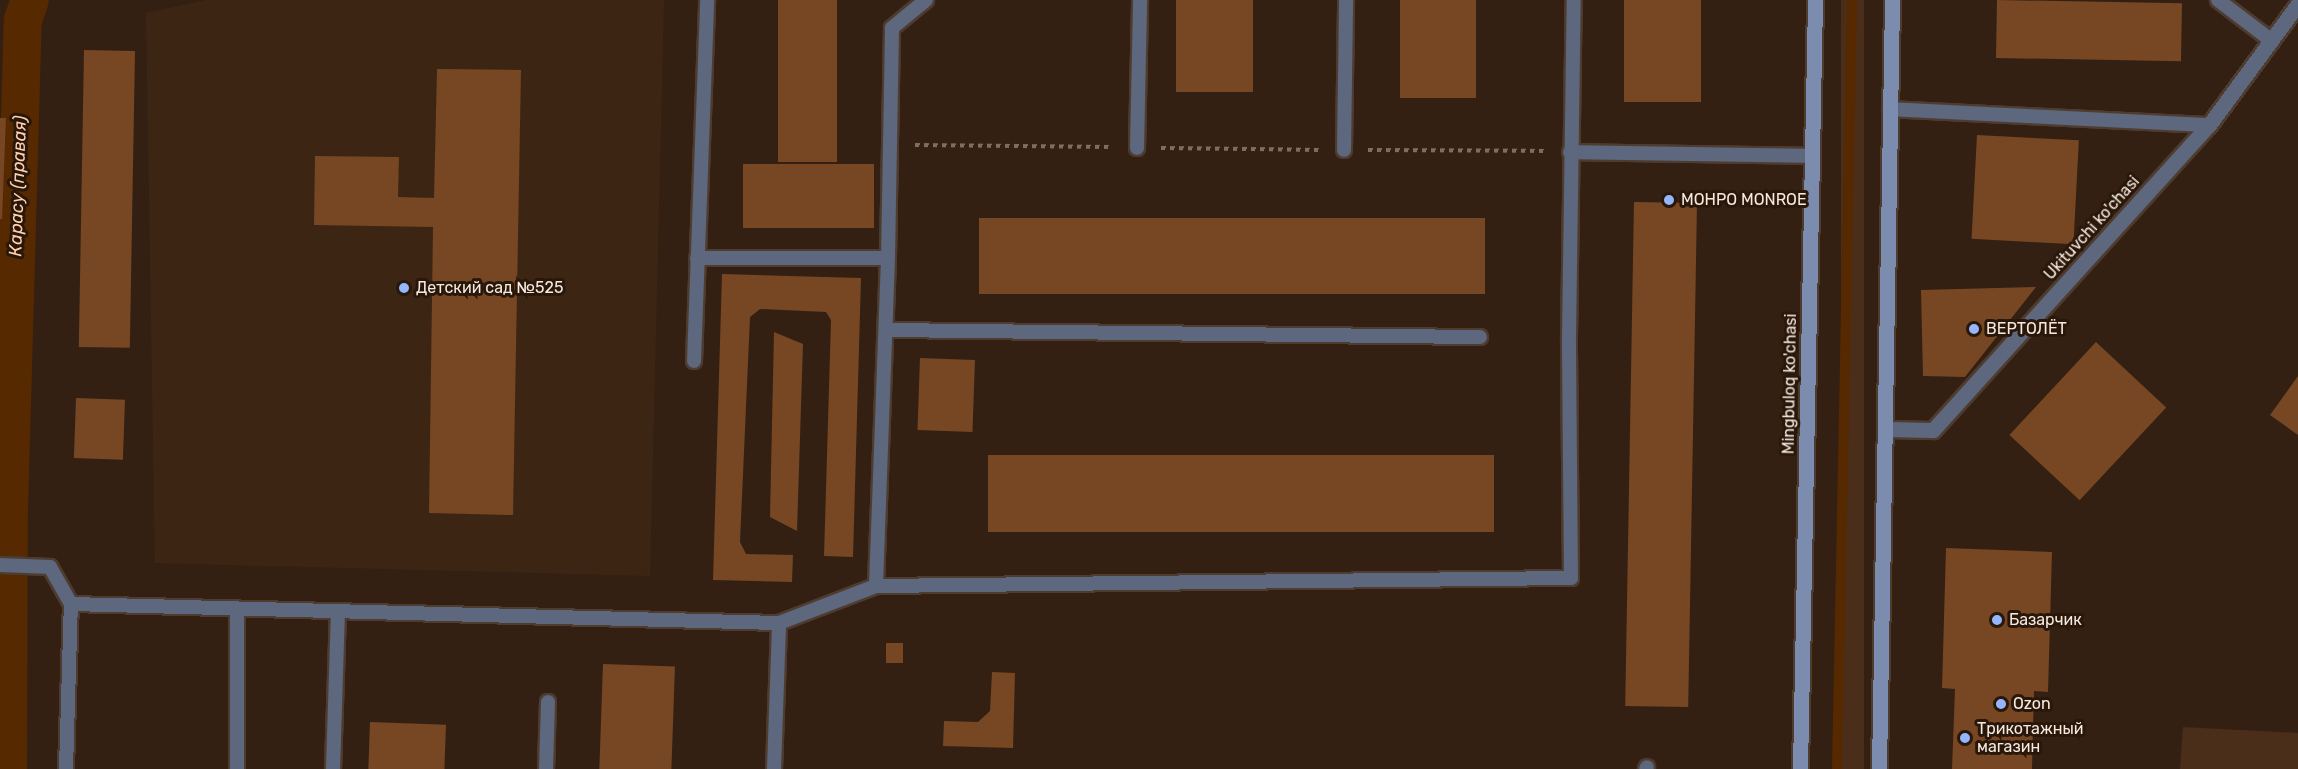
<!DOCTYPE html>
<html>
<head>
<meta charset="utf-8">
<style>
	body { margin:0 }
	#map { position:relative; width:2298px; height:769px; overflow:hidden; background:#332013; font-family:Rubik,sans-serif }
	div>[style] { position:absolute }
	.built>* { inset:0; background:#3d2513 }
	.green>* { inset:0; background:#4a2e19; transform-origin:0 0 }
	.stream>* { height:10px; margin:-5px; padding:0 5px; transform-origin:5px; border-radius:5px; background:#562900 }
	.canal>* { height:38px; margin:-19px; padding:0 19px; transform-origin:19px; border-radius:19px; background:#562900 }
	.building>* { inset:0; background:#764722; transform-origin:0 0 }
	.path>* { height:4px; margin-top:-2px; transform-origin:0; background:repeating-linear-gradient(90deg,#7e6e62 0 4.5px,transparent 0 9px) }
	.roads { filter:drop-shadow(2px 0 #4e3c30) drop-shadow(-2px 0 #4e3c30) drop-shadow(0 2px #4e3c30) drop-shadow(0 -2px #4e3c30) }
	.lane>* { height:14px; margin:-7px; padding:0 7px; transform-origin:7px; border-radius:7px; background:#5d677d }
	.street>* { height:15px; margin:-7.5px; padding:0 7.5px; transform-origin:7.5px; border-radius:7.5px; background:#5d677d }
	.secondary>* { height:15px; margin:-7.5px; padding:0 7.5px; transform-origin:7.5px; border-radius:7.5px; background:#7b8caf }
	.dots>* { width:16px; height:16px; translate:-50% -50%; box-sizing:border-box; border:3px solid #29170a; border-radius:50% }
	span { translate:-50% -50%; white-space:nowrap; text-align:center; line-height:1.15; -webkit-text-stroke:6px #29170a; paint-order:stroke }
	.poi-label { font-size:16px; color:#f6e9e0 }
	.left { translate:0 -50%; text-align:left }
	.street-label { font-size:16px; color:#f6e9e0 }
	.water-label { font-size:18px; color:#ffd0b0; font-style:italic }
</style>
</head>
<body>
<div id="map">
	<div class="built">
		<i style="clip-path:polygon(206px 0,664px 0,650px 576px,155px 563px,146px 13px)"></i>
	</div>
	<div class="green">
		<i style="left:1841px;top:0;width:23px;height:769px"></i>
		<i style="clip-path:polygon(2183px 727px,2298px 733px,2298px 769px,2180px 769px)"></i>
	</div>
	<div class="stream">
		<i style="left:1837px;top:769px;width:769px;rotate:-88.88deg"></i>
	</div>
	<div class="canal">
		<i style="left:8px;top:769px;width:258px;rotate:-89.8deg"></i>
		<i style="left:9px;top:511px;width:491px;rotate:-88.4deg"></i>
		<i style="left:23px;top:20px;width:21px;rotate:-71deg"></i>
	</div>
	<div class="building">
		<i style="left:778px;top:0;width:59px;height:162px"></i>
		<i style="left:1176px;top:0;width:77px;height:92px"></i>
		<i style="left:1400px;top:0;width:76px;height:98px"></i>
		<i style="left:1624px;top:0;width:77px;height:102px"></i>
		<i style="left:1997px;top:0;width:185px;height:58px;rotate:1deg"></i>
		<i style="left:84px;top:50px;width:51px;height:297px;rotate:1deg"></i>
		<i style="clip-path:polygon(437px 69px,521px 70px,513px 515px,429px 513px,433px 227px,314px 225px,315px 156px,399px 157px,398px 197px,434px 198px)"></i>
		<i style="clip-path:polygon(0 118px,6px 118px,2px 219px,0 219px)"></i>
		<i style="left:1977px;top:135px;width:102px;height:104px;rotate:3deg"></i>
		<i style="left:743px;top:164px;width:131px;height:64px"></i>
		<i style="left:1634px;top:202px;width:63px;height:504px;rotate:1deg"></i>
		<i style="left:979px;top:218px;width:506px;height:76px"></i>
		<i style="clip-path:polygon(722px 274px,861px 278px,853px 557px,824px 556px,831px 320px,826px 312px,760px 309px,750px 317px,740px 542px,746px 554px,793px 555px,792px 582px,713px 580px)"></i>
		<i style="clip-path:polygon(2036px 287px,1965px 377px,1923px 376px,1921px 290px)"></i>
		<i style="clip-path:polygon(774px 332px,803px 344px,797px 531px,770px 517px)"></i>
		<i style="left:2096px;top:342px;width:96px;height:127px;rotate:43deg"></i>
		<i style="left:920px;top:358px;width:55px;height:72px;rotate:2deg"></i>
		<i style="clip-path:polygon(2298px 376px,2298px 435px,2270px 415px)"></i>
		<i style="left:76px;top:398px;width:49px;height:60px;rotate:2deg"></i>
		<i style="left:988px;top:455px;width:506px;height:77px"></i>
		<i style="clip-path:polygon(1946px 548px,2052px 552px,2048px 692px,2034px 691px,2032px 769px,1952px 769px,1955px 689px,1942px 688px)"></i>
		<i style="left:886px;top:643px;width:17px;height:20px"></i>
		<i style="left:603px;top:664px;width:72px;height:105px;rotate:2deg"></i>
		<i style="clip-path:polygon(992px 672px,1015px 673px,1013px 748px,943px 746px,944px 721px,978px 722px,990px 711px)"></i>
		<i style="left:370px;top:722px;width:76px;height:47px;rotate:2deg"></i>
	</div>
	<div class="path">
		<i style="left:915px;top:145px;width:197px;rotate:0.6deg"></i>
		<i style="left:1161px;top:148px;width:158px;rotate:0.7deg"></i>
		<i style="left:1368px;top:150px;width:179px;rotate:0.3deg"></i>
	</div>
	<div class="roads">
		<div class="lane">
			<i style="left:2218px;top:0;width:68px;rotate:37.2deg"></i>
			<i style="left:1890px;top:109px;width:319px;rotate:2.9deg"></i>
			<i style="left:1137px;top:148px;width:148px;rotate:-88.8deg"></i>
			<i style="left:1344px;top:150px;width:150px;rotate:-89.2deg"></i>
			<i style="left:1570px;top:152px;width:242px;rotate:0.9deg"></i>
			<i style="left:697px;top:258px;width:191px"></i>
			<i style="left:888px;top:258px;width:328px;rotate:92.1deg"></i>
			<i style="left:888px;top:258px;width:230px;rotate:-89deg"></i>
			<i style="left:892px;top:28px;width:44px;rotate:-39.5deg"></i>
			<i style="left:886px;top:330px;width:594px;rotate:0.68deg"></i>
			<i style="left:694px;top:361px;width:361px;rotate:-87.9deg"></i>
			<i style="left:0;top:565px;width:50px;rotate:2.3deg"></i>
			<i style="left:50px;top:567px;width:43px;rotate:60.4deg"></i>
			<i style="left:71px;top:604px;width:708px;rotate:1.54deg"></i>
			<i style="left:779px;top:623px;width:104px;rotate:-20.9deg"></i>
			<i style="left:876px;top:586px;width:695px;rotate:-0.66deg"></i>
			<i style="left:1571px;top:578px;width:240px;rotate:-90.5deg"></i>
			<i style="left:1569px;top:338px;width:338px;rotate:-89.2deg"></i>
			<i style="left:237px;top:611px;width:158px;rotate:90deg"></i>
			<i style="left:66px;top:769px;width:165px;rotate:-88.3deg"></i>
			<i style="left:333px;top:769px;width:157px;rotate:-88.2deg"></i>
			<i style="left:546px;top:769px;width:67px;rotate:-88.3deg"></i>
			<i style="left:774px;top:769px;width:146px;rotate:-88deg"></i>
			<i style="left:1646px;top:769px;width:2px;rotate:-63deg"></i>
		</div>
		<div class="street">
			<i style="left:1885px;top:429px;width:48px;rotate:1.2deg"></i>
			<i style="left:1933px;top:430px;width:411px;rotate:-47.9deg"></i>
			<i style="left:2209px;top:125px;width:150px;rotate:-53.7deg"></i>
		</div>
		<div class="secondary">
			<i style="left:1800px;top:769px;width:769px;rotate:-88.88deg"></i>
			<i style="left:1879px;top:769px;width:769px;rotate:-89.03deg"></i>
		</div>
	</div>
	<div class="dots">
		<i style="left:1669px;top:200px;background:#95b6fd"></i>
		<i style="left:404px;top:288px;background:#95b6fd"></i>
		<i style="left:1974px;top:329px;background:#95b6fd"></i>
		<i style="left:1997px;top:620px;background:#95b6fd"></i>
		<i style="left:2001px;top:704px;background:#95b6fd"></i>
		<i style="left:1965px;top:738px;background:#95b6fd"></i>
	</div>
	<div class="poi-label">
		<span class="left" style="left:1681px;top:200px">МОНРО MONROE</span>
		<span class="left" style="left:416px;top:288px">Детский сад №525</span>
		<span class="left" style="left:1986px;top:329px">ВЕРТОЛЁТ</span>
		<span class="left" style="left:2009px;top:620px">Базарчик</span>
		<span class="left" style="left:2013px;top:704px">Ozon</span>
		<span class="left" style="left:1977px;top:738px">Трикотажный<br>магазин</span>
	</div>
	<div class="street-label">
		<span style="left:2092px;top:228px;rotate:-48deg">Ukituvchi ko'chasi</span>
		<span style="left:1790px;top:384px;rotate:-89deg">Mingbuloq ko'chasi</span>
	</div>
	<div class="water-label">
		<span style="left:18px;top:186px;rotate:-88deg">Карасу (правая)</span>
	</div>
</div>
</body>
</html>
